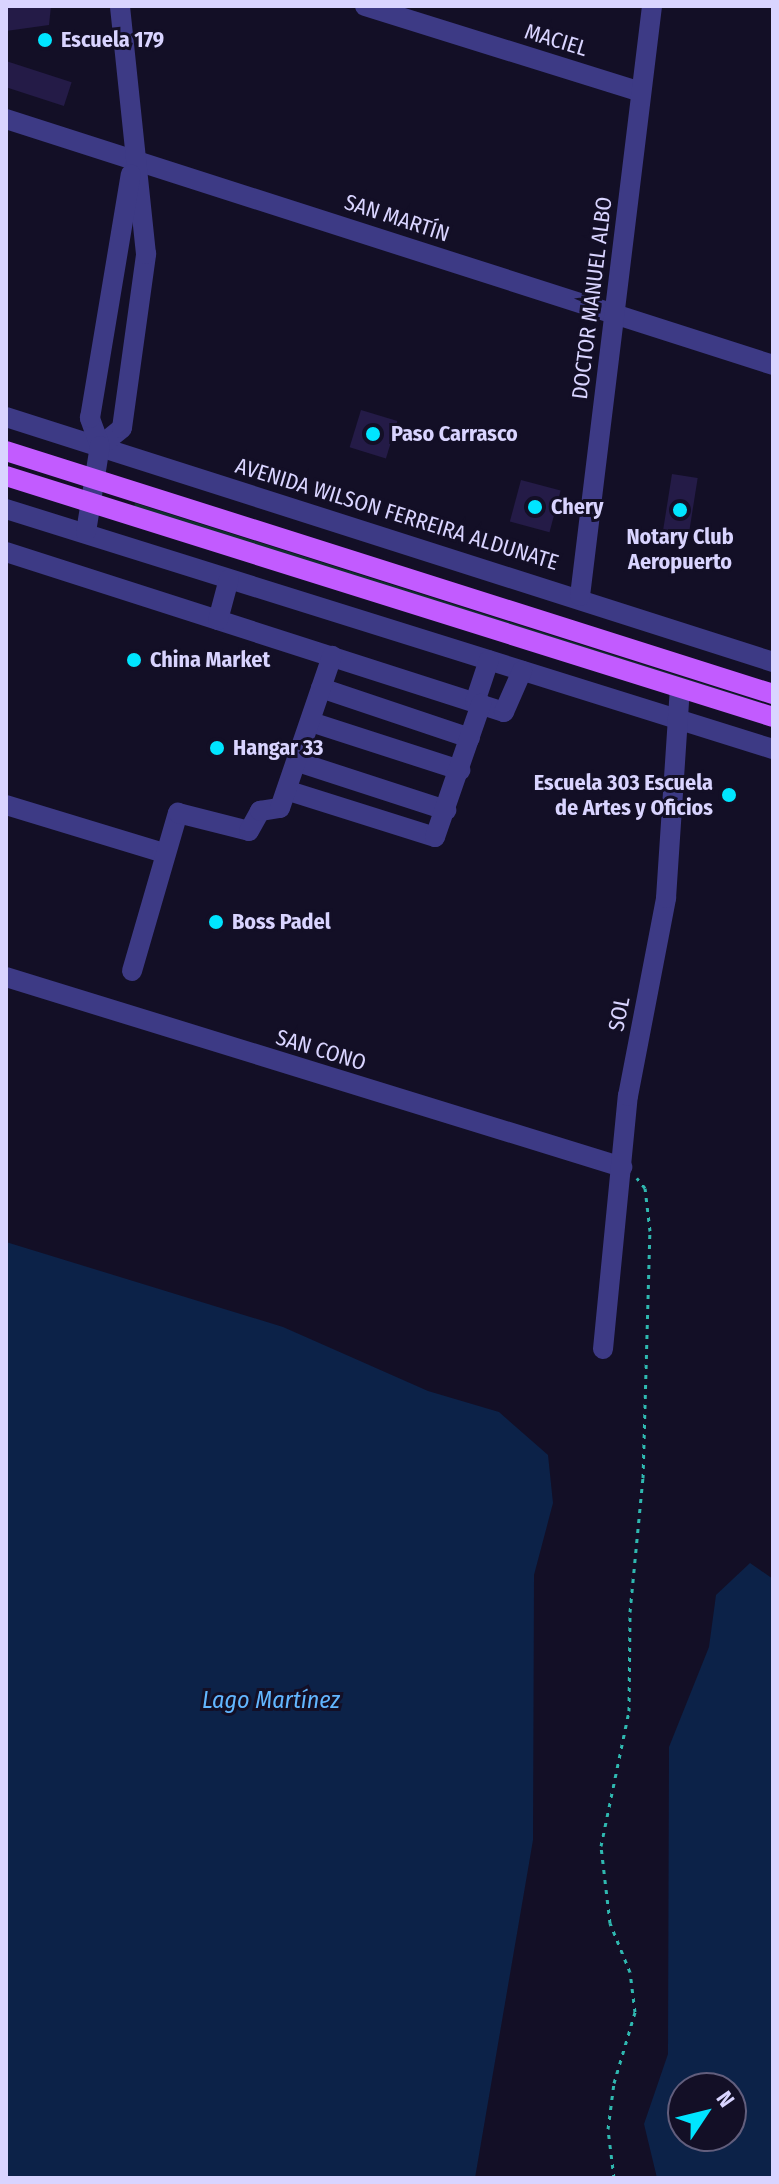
<!DOCTYPE html>
<html>
<head>
<meta charset="utf-8">
<style>
	body { margin:0 }
	#map { position:relative; width:779px; height:2184px; overflow:hidden; background:#130f26; font-family:"Fira Sans Condensed",sans-serif }
	div>[style] { position:absolute }
	.green>* { inset:0; background:#12302f }
	.water>* { inset:0; background:#0c2248 }
	.building>* { inset:0; background:#241b47; transform-origin:0 0 }
	.path>* { height:3px; margin-top:-1.5px; transform-origin:0; background:repeating-linear-gradient(90deg,#2fb8b0 0 4px,transparent 0 10px) }
	.minor>* { height:20px; margin:-10px; padding:0 10px; transform-origin:10px; border-radius:10px; background:#3d3a85 }
	.major>* { height:20px; margin:-10px; padding:0 10px; transform-origin:10px; border-radius:10px; background:#c25bff }
	.dots>* { width:22px; height:22px; translate:-50% -50%; box-sizing:border-box; border:4px solid #130f26; border-radius:50% }
	span { translate:-50% -50%; white-space:nowrap; text-align:center; line-height:1.15; -webkit-text-stroke:6px #130f26; paint-order:stroke }
	.poi-label { font-size:22px; color:#d9d4ff; font-weight:700 }
	.left { translate:0 -50%; text-align:left }
	.right { translate:-100% -50%; text-align:right }
	.street-label { font-size:22px; color:#d9d4ff }
	.water-label { font-size:24px; color:#62b6ff; font-style:italic }
	.frame { position:absolute; inset:0; border:8px solid #d9d4ff; pointer-events:none }
	.north { position:absolute; left:667px; top:2072px; width:80px; height:80px; box-sizing:border-box; background:#130f26; border:2px solid #625e7d; border-radius:50%; rotate:55deg; font-size:22px; font-weight:700; line-height:32px; text-align:center; color:#d9d4ff }
	.north::after { content:''; display:block; margin:auto; width:28px; height:36px; background:#00e5ff; clip-path:polygon(50% 0,100% 100%,50% 72%,0 100%) }
</style>
</head>
<body>
<div id="map">
	<div class="green">
		<i style="clip-path:polygon(135px 503px,761px 702px,762px 703px,134px 507px)"></i>
	</div>
	<div class="water">
		<i style="clip-path:polygon(6px 1242px,283px 1327px,428px 1391px,499px 1412px,548px 1455px,553px 1503px,534px 1575px,533px 1840px,475px 2178px,6px 2178px)"></i>
		<i style="clip-path:polygon(evenodd,750px 1563px,773px 1579px,773px 2178px,657px 2178px,644px 2124px,668px 2054px,669px 1747px,709px 1647px,716px 1595px,750px 1563px,683px 2088px,731px 2088px,731px 2136px,683px 2136px,683px 2088px)"></i>
	</div>
	<div class="building">
		<i style="clip-path:polygon(6px 6px,51px 6px,49px 25px,6px 31px)"></i>
		<i style="left:6px;top:61px;width:69px;height:25px;rotate:18deg"></i>
		<i style="left:361px;top:410px;width:38px;height:39px;rotate:17deg"></i>
		<i style="left:672px;top:474px;width:26px;height:69px;rotate:9deg"></i>
		<i style="left:521px;top:480px;width:41px;height:43px;rotate:15deg"></i>
	</div>
	<div class="path">
		<i style="left:614px;top:2178px;width:49px;rotate:-97deg"></i>
		<i style="left:608px;top:2129px;width:46px;rotate:-82.6deg"></i>
		<i style="left:614px;top:2083px;width:74px;rotate:-73.5deg"></i>
		<i style="left:635px;top:2012px;width:40px;rotate:-97.1deg"></i>
		<i style="left:630px;top:1972px;width:53px;rotate:-112.2deg"></i>
		<i style="left:610px;top:1923px;width:78px;rotate:-96.7deg"></i>
		<i style="left:601px;top:1846px;width:138px;rotate:-78.3deg"></i>
		<i style="left:629px;top:1711px;width:99px;rotate:-89.4deg"></i>
		<i style="left:630px;top:1612px;width:135px;rotate:-84.5deg"></i>
		<i style="left:643px;top:1478px;width:247px;rotate:-88.4deg"></i>
		<i style="left:650px;top:1231px;width:43px;rotate:-96.6deg"></i>
		<i style="left:645px;top:1188px;width:13px;rotate:-129deg"></i>
	</div>
	<div class="minor">
		<i style="left:365px;top:6px;width:289px;rotate:17.3deg"></i>
		<i style="left:6px;top:119px;width:805px;rotate:17.78deg"></i>
		<i style="left:6px;top:417px;width:805px;rotate:17.71deg"></i>
		<i style="left:100px;top:446px;width:28px;rotate:-39deg"></i>
		<i style="left:122px;top:428px;width:176px;rotate:-82.1deg"></i>
		<i style="left:146px;top:254px;width:249px;rotate:-96deg"></i>
		<i style="left:100px;top:446px;width:30px;rotate:-110deg"></i>
		<i style="left:90px;top:418px;width:247px;rotate:-80.5deg"></i>
		<i style="left:6px;top:509px;width:804px;rotate:17.38deg"></i>
		<i style="left:86px;top:532px;width:87px;rotate:-80.8deg"></i>
		<i style="left:6px;top:552px;width:523px;rotate:17.81deg"></i>
		<i style="left:504px;top:712px;width:45px;rotate:-66.3deg"></i>
		<i style="left:580px;top:596px;width:594px;rotate:-83.04deg"></i>
		<i style="left:218px;top:620px;width:42px;rotate:-75deg"></i>
		<i style="left:321px;top:688px;width:157px;rotate:18.6deg"></i>
		<i style="left:475px;top:702px;width:44px;rotate:-71.6deg"></i>
		<i style="left:311px;top:722px;width:157px;rotate:17.9deg"></i>
		<i style="left:298px;top:762px;width:156px;rotate:18deg"></i>
		<i style="left:289px;top:791px;width:153px;rotate:17.5deg"></i>
		<i style="left:435px;top:837px;width:141px;rotate:-70.9deg"></i>
		<i style="left:6px;top:805px;width:165px;rotate:16.9deg"></i>
		<i style="left:132px;top:971px;width:165px;rotate:-73.8deg"></i>
		<i style="left:178px;top:813px;width:73px;rotate:14.2deg"></i>
		<i style="left:249px;top:831px;width:23px;rotate:-61deg"></i>
		<i style="left:260px;top:811px;width:20px;rotate:-9deg"></i>
		<i style="left:280px;top:808px;width:161px;rotate:-71.1deg"></i>
		<i style="left:6px;top:977px;width:645px;rotate:17.14deg"></i>
		<i style="left:603px;top:1349px;width:254px;rotate:-84.4deg"></i>
		<i style="left:628px;top:1096px;width:202px;rotate:-79.1deg"></i>
		<i style="left:666px;top:898px;width:210px;rotate:-86.2deg"></i>
	</div>
	<div class="major">
		<i style="left:6px;top:451px;width:805px;rotate:17.58deg"></i>
		<i style="left:6px;top:476px;width:804px;rotate:17.44deg"></i>
	</div>
	<div class="dots">
		<i style="left:45px;top:40px;background:#00e5ff"></i>
		<i style="left:373px;top:434px;background:#00e5ff"></i>
		<i style="left:535px;top:507px;background:#00e5ff"></i>
		<i style="left:680px;top:510px;background:#00e5ff"></i>
		<i style="left:134px;top:660px;background:#00e5ff"></i>
		<i style="left:217px;top:748px;background:#00e5ff"></i>
		<i style="left:729px;top:795px;background:#00e5ff"></i>
		<i style="left:216px;top:922px;background:#00e5ff"></i>
	</div>
	<div class="poi-label">
		<span class="left" style="left:61px;top:40px">Escuela 179</span>
		<span class="left" style="left:391px;top:434px">Paso Carrasco</span>
		<span class="left" style="left:551px;top:507px">Chery</span>
		<span style="left:680px;top:549px">Notary Club<br>Aeropuerto</span>
		<span class="left" style="left:150px;top:660px">China Market</span>
		<span class="left" style="left:233px;top:748px">Hangar 33</span>
		<span class="right" style="left:713px;top:795px">Escuela 303 Escuela<br>de Artes y Oficios</span>
		<span class="left" style="left:232px;top:922px">Boss Padel</span>
	</div>
	<div class="street-label">
		<span style="left:556px;top:40px;rotate:17deg">MACIEL</span>
		<span style="left:397px;top:218px;rotate:18deg">SAN MARTÍN</span>
		<span style="left:592px;top:298px;rotate:-83deg">DOCTOR MANUEL ALBO</span>
		<span style="left:397px;top:514px;rotate:17deg">AVENIDA WILSON FERREIRA ALDUNATE</span>
		<span style="left:619px;top:1014px;rotate:-79deg">SOL</span>
		<span style="left:321px;top:1050px;rotate:17deg">SAN CONO</span>
	</div>
	<div class="water-label">
		<span style="left:271px;top:1701px">Lago Martínez</span>
	</div>
	<div class="frame"></div>
	<div class="north">N</div>
</div>
</body>
</html>
